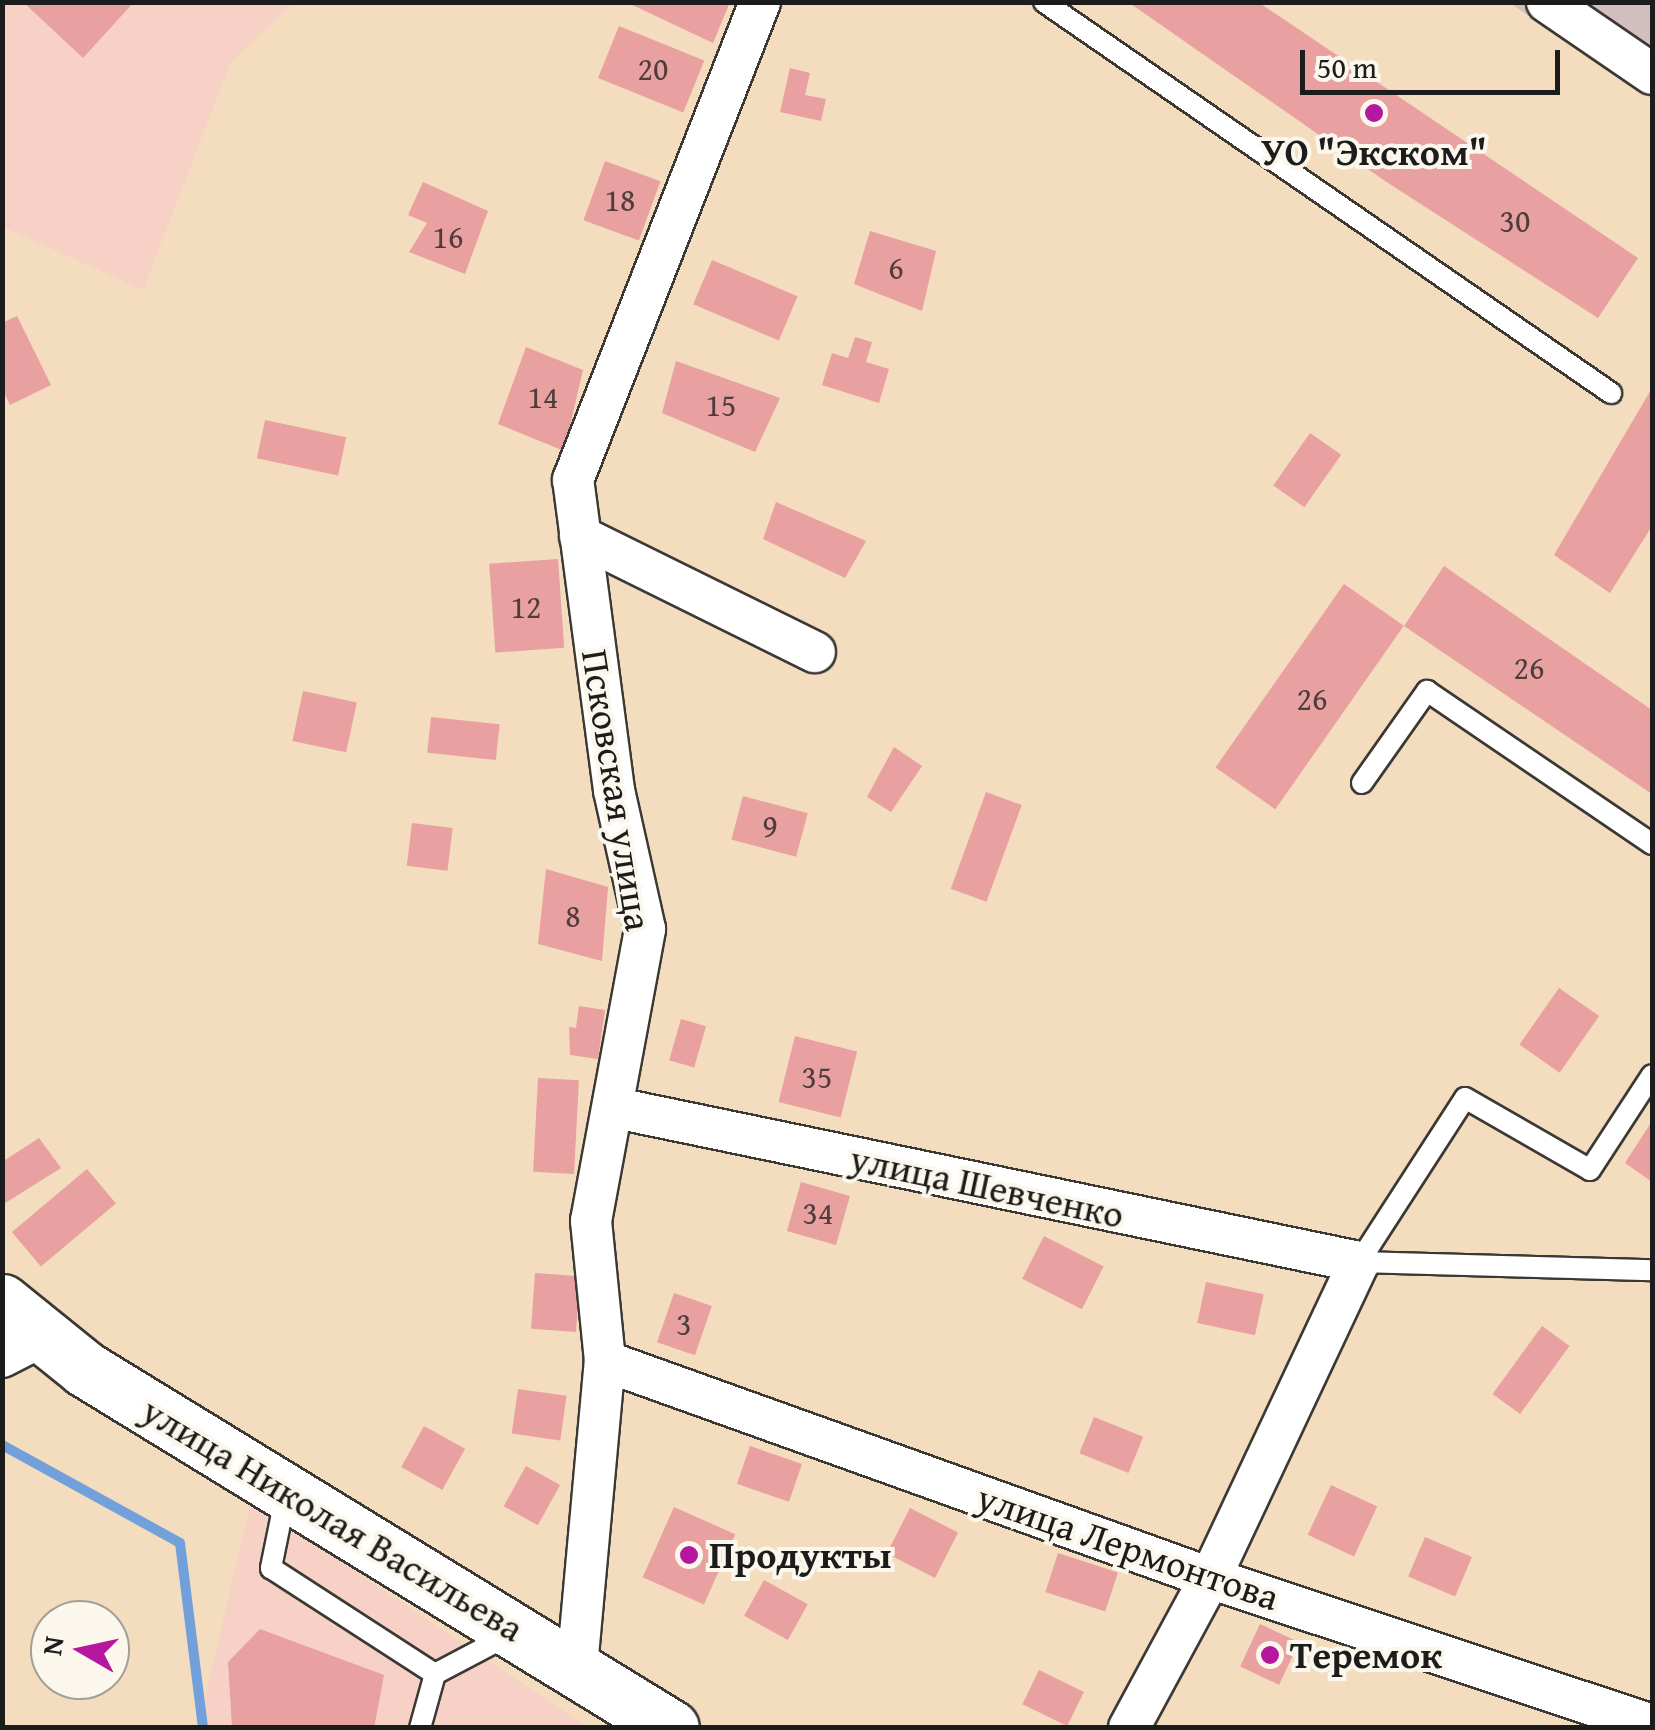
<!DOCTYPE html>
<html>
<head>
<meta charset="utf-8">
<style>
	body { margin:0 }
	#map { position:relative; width:1655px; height:1730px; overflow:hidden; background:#f4dcbe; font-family:"Gentium Book Plus",serif }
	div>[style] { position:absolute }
	.built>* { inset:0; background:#f7d1c6 }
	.industrial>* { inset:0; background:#d2bfbf }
	.stream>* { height:10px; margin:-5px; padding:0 5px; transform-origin:5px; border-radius:5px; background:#71a0da }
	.building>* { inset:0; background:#e8a1a0; transform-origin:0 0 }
	.roads { filter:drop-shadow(2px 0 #3c3934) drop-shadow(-2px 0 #3c3934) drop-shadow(0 2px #3c3934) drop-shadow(0 -2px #3c3934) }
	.service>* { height:20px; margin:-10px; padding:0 10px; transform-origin:10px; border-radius:10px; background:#fff }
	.minor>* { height:40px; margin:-20px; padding:0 20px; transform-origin:20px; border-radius:20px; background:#fff }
	.primary>* { height:55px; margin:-27.5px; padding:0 27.5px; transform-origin:27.5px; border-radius:27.5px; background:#fff }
	.dots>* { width:28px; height:28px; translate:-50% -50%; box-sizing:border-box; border:5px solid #fbf7ec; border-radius:50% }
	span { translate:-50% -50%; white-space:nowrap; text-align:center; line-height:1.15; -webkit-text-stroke:8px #fbf7ec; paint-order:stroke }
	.number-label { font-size:32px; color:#4f3d3d }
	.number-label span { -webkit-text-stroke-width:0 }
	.poi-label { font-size:38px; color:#1c1c1c; font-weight:700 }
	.left { translate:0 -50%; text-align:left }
	.street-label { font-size:38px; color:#1c1c1c }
	.frame { position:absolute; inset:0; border:5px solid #1c1c1c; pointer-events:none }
	.north { position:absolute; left:30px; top:1600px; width:100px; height:100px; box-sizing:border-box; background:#fbf7ec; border:2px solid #a29f99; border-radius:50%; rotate:279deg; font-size:28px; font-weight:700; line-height:40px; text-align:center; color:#1c1c1c }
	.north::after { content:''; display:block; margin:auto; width:35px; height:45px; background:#b5179e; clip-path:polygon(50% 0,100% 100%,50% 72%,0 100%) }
	.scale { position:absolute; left:1300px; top:50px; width:260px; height:45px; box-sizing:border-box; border:5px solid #1c1c1c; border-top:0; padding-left:12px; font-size:30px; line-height:35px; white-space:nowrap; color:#1c1c1c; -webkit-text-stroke:8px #fbf7ec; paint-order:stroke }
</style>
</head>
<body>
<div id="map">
	<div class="built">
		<i style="clip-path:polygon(2px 3px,293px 3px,230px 64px,143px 290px,3px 227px)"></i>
		<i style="clip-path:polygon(251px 1501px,587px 1727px,198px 1728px)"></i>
	</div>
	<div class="industrial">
		<i style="clip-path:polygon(1510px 3px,1652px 3px,1652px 97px,1557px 35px)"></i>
	</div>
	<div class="stream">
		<i style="left:2px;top:1445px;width:203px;rotate:28.8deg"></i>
		<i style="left:180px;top:1543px;width:186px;rotate:82.9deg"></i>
	</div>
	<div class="building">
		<i style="clip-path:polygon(23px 2px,134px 2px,83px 58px)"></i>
		<i style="clip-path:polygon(626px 2px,730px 2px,713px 43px)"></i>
		<i style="clip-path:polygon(1128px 2px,1258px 2px,1638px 258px,1598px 318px,1388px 183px)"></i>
		<i style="left:619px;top:26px;width:92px;height:56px;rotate:22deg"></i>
		<i style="clip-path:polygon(790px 68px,810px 73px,805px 95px,826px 99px,821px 121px,780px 112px)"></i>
		<i style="left:605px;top:161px;width:59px;height:63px;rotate:20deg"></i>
		<i style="clip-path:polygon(423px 182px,488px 211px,465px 274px,409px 252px,427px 223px,408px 215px)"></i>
		<i style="clip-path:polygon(870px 231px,936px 251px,922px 311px,854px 284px)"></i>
		<i style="left:712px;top:260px;width:93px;height:48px;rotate:23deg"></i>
		<i style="clip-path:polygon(17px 316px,51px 385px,10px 405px,2px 388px,2px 323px)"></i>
		<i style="clip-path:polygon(855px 337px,872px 342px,866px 362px,889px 369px,879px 403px,822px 385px,832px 353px,848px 358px)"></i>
		<i style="clip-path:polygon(526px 347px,583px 370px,564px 451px,498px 424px)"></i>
		<i style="clip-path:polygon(676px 361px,780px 398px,755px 452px,662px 413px)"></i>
		<i style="clip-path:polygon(1652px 388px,1652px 526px,1610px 593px,1554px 555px)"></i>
		<i style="left:265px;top:420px;width:83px;height:39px;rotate:12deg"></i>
		<i style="left:1310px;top:433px;width:38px;height:64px;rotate:35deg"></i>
		<i style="clip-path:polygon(776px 502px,866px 541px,845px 578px,763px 539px)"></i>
		<i style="left:558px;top:559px;width:89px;height:69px;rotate:86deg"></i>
		<i style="clip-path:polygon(1444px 566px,1652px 710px,1652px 794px,1404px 626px)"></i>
		<i style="left:1344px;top:584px;width:73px;height:224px;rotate:35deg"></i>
		<i style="left:303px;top:691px;width:55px;height:51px;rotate:12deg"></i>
		<i style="left:431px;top:717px;width:69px;height:36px;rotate:6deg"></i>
		<i style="clip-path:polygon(894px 747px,922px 766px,891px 812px,867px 797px)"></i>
		<i style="left:986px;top:792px;width:38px;height:103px;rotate:20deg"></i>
		<i style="left:743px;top:796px;width:67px;height:45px;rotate:15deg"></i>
		<i style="left:412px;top:823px;width:41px;height:43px;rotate:7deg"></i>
		<i style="clip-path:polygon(546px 869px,608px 887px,602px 961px,538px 944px)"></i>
		<i style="left:1559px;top:988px;width:49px;height:69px;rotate:35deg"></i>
		<i style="clip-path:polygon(579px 1006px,605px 1010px,598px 1059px,570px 1055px,569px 1027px,576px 1028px)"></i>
		<i style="left:681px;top:1019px;width:26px;height:43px;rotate:16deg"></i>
		<i style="left:795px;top:1036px;width:64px;height:68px;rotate:14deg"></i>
		<i style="left:538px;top:1078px;width:41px;height:94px;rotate:3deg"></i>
		<i style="clip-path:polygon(1652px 1121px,1652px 1182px,1625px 1163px)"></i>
		<i style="clip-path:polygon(39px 1138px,61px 1168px,2px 1205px,2px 1162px)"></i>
		<i style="left:87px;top:1169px;width:45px;height:98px;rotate:50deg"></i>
		<i style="left:801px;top:1182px;width:51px;height:51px;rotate:16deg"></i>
		<i style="left:1044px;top:1236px;width:67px;height:48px;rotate:27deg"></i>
		<i style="left:535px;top:1273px;width:45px;height:56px;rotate:4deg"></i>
		<i style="left:1206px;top:1282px;width:59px;height:42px;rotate:12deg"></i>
		<i style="left:674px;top:1293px;width:40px;height:52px;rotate:19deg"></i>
		<i style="left:1542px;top:1326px;width:34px;height:84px;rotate:36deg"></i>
		<i style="left:518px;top:1389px;width:49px;height:45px;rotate:8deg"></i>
		<i style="left:1094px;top:1417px;width:53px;height:39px;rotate:22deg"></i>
		<i style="left:424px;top:1426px;width:47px;height:47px;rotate:29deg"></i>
		<i style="left:750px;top:1446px;width:55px;height:40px;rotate:19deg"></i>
		<i style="left:526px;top:1466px;width:39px;height:46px;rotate:29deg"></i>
		<i style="left:1331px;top:1485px;width:51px;height:55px;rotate:25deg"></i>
		<i style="left:674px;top:1507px;width:67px;height:77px;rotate:24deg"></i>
		<i style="left:910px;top:1508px;width:54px;height:51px;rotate:27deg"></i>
		<i style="left:1425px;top:1537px;width:51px;height:43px;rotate:23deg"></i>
		<i style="left:1058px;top:1553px;width:63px;height:41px;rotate:18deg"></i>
		<i style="left:764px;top:1580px;width:50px;height:41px;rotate:29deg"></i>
		<i style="left:1260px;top:1624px;width:43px;height:47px;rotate:25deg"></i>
		<i style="clip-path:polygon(260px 1629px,384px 1675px,374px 1728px,232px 1728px,228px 1662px)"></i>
		<i style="left:1039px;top:1670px;width:50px;height:38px;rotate:26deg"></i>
	</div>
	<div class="roads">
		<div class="service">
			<i style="left:1044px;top:2px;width:689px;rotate:34.59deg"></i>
			<i style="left:1362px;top:783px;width:113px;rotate:-54.8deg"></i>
			<i style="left:1427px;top:691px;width:272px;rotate:34.2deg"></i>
			<i style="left:1359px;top:1262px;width:195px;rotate:-57.1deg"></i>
			<i style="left:1465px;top:1098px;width:144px;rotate:29.9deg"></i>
			<i style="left:1590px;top:1170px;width:113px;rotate:-56.9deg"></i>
			<i style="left:1359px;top:1262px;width:293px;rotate:1.6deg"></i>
			<i style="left:286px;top:1494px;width:76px;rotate:101.5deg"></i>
			<i style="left:271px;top:1568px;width:195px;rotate:32.9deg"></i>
			<i style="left:435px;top:1674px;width:56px;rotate:105.5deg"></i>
			<i style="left:435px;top:1674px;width:84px;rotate:-27.8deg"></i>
		</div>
		<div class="minor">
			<i style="left:1547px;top:2px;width:127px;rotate:34.4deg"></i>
			<i style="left:580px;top:536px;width:262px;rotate:26.3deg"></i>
			<i style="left:616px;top:1108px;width:759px;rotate:11.71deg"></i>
			<i style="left:1359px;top:1262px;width:349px;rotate:115.2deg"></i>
			<i style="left:1210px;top:1578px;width:170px;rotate:118.4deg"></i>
			<i style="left:2px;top:1357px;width:44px;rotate:-27.1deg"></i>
			<i style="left:605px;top:1361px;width:643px;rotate:19.73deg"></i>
			<i style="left:1210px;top:1578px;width:466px;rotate:18.4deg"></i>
			<i style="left:577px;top:1667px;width:307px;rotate:-84.8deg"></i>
			<i style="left:605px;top:1361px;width:141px;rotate:-95.7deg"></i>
			<i style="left:591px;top:1221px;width:297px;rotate:-79.5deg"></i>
			<i style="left:645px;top:929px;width:142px;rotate:-102.6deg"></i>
			<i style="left:614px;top:790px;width:313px;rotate:-97.5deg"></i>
			<i style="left:573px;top:480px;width:513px;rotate:-68.63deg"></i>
		</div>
		<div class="primary">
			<i style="left:2px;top:1302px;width:107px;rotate:38.9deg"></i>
			<i style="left:85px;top:1369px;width:687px;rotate:31.49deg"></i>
		</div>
	</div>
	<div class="dots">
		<i style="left:1374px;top:113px;background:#b5179e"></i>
		<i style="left:689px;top:1555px;background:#b5179e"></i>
		<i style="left:1270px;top:1655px;background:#b5179e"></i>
	</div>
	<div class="number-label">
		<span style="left:653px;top:69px">20</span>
		<span style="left:620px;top:200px">18</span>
		<span style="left:1515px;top:221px">30</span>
		<span style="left:448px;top:237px">16</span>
		<span style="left:896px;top:268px">6</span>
		<span style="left:543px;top:397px">14</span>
		<span style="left:721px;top:405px">15</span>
		<span style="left:526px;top:607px">12</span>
		<span style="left:1529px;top:668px">26</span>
		<span style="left:1312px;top:699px">26</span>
		<span style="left:770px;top:826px">9</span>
		<span style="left:573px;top:916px">8</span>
		<span style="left:817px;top:1077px">35</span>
		<span style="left:818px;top:1213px">34</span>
		<span style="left:684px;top:1324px">3</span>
	</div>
	<div class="poi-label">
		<span style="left:1374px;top:152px">УО "Экском"</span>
		<span class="left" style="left:709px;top:1555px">Продукты</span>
		<span class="left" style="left:1290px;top:1655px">Теремок</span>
	</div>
	<div class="street-label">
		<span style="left:617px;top:790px;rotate:81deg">Псковская улица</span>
		<span style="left:987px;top:1186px;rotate:12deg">улица Шевченко</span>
		<span style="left:333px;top:1519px;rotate:31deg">улица Николая Васильева</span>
		<span style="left:1128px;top:1547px;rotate:19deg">улица Лермонтова</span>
	</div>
	<div class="frame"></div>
	<div class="north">N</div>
	<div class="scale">50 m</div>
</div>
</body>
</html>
